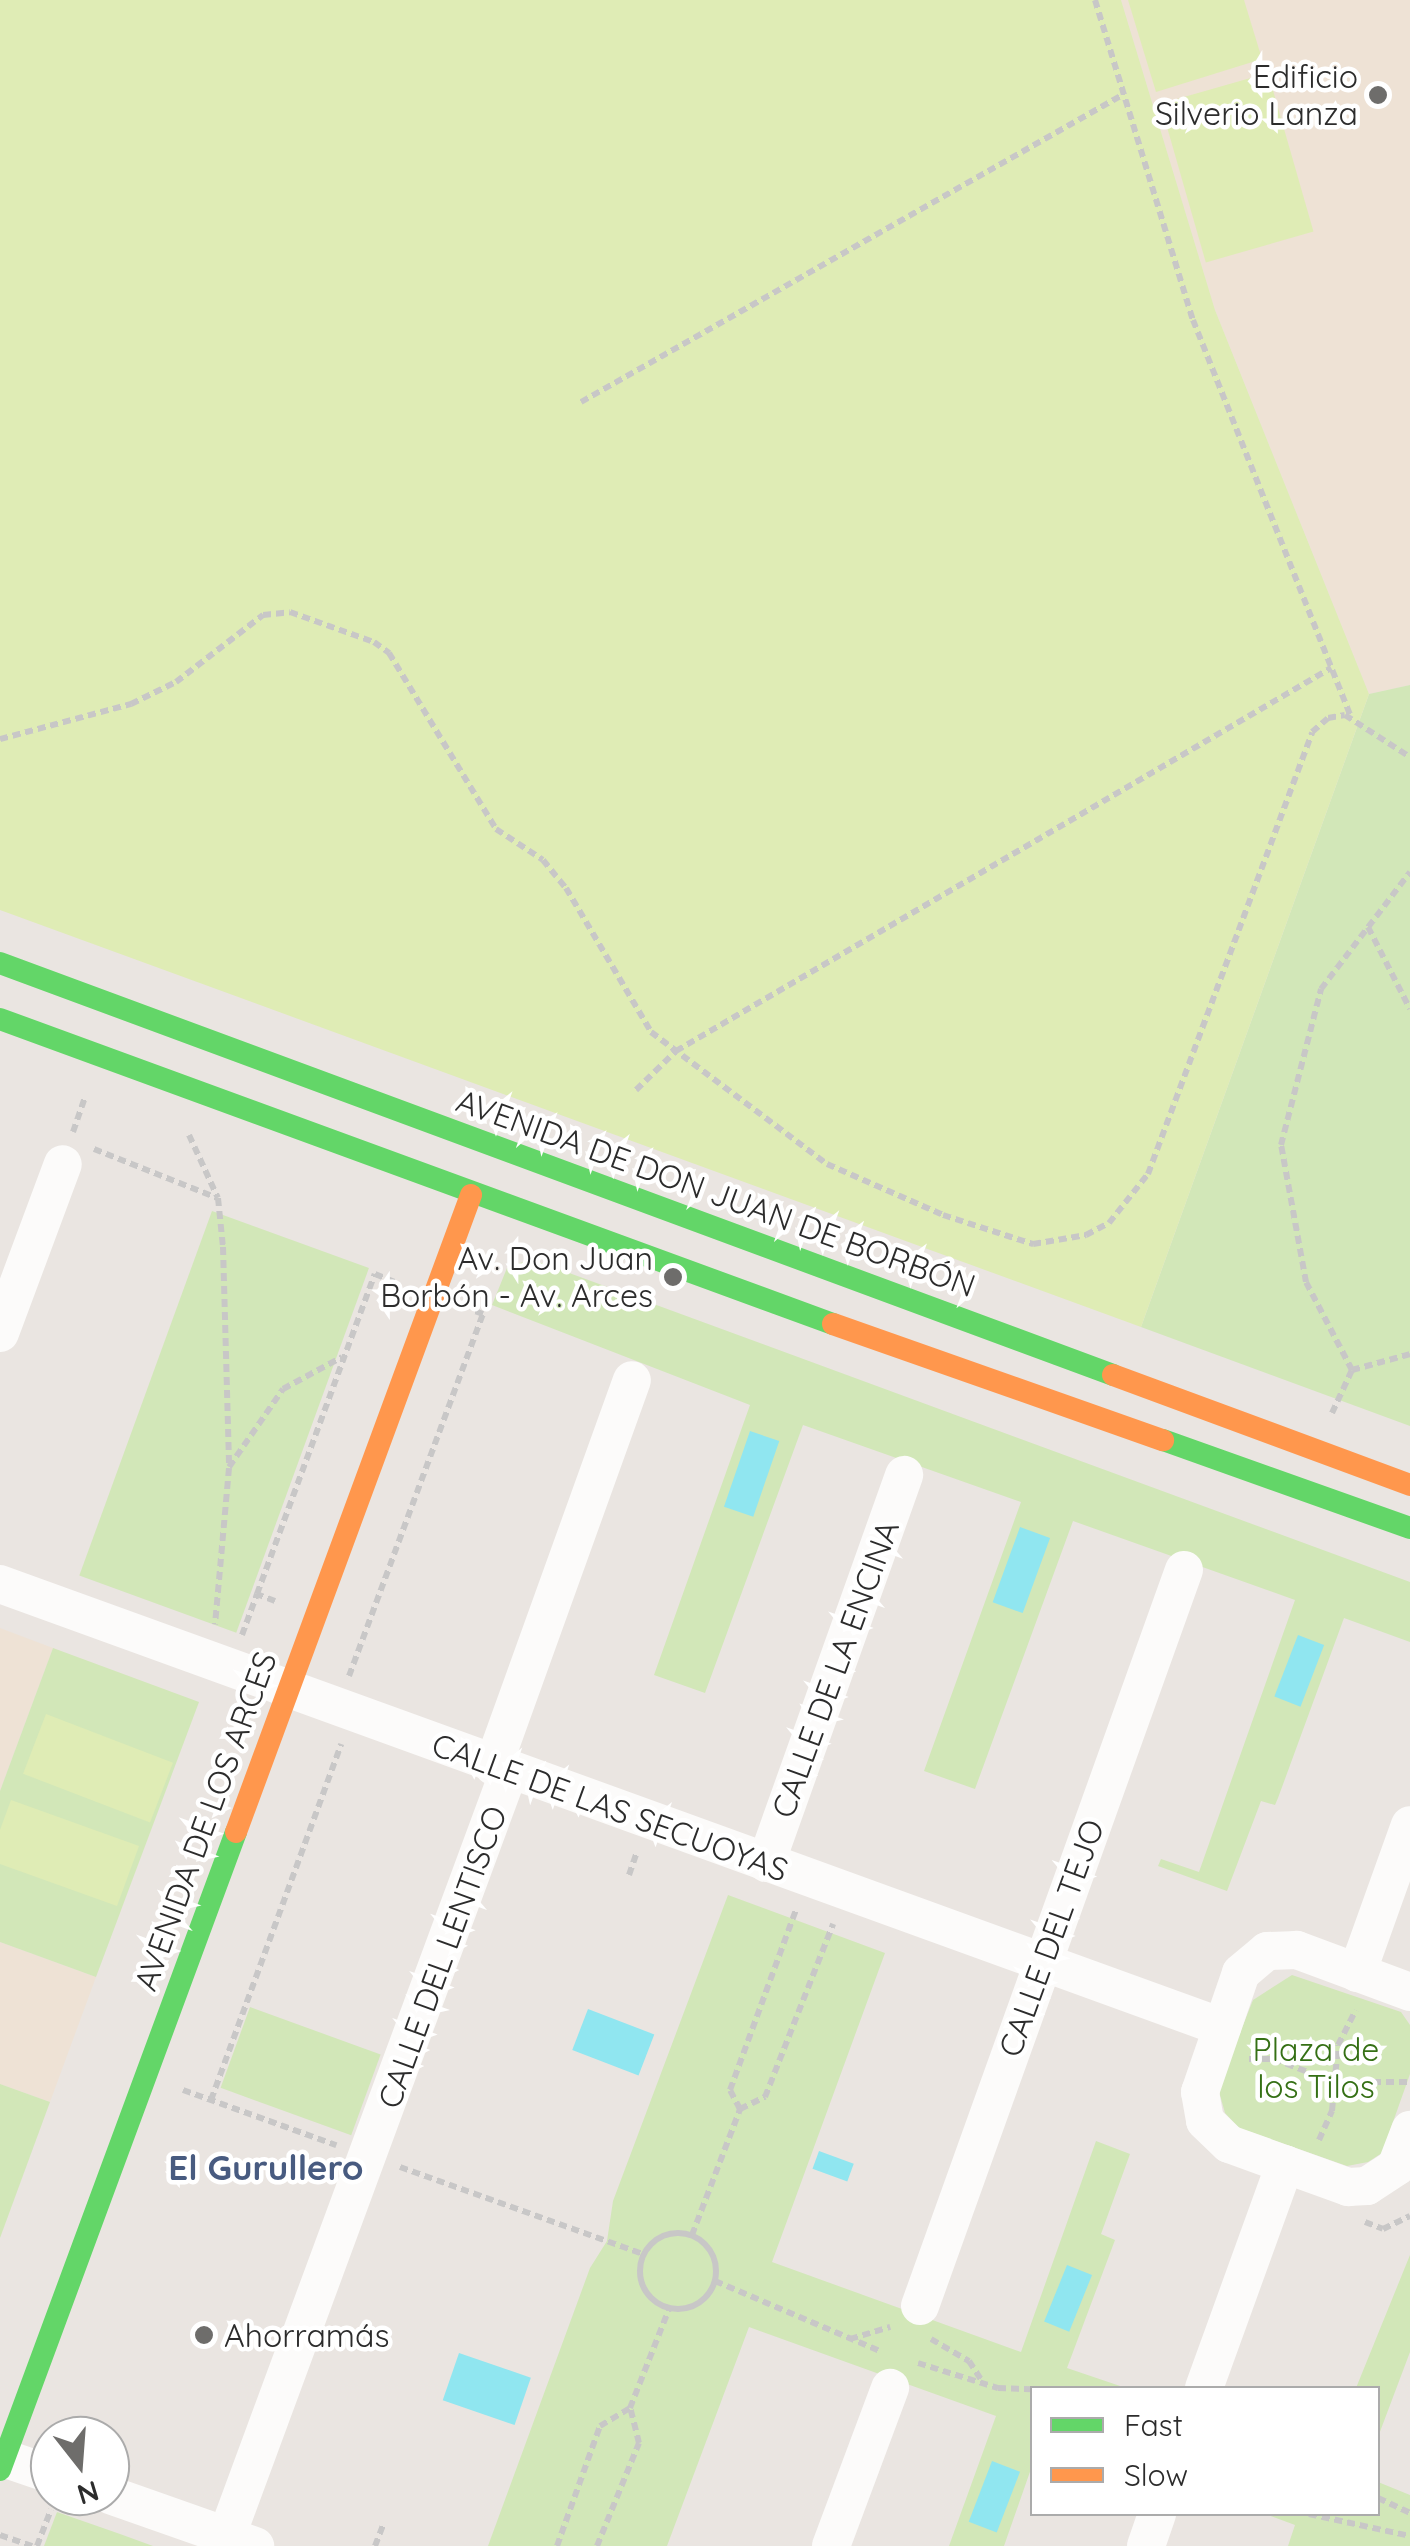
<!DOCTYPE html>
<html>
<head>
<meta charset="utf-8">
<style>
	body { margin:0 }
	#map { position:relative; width:1410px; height:2546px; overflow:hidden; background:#eae5e1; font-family:Quicksand,sans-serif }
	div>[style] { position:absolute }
	.education>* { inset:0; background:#eee2d5 }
	.green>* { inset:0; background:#d2e7b8; transform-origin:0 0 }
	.pitch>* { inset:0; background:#dfecb5; transform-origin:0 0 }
	.water>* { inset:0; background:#90e6f0; transform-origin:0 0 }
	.path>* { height:6px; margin-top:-3px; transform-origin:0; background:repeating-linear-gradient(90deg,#c8c7c7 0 8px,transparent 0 13px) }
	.path>.ring { margin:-3px; padding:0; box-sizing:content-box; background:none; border:6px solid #c8c7c7; border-radius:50% }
	.street>* { height:38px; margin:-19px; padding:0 19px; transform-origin:19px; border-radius:19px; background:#fcfbfa }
	.fast>* { height:22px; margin:-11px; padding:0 11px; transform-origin:11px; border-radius:11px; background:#63d668 }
	.slow>* { height:22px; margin:-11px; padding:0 11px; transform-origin:11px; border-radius:11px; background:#ff974d }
	.dots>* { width:28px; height:28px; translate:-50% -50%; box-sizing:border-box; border:5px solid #fff; border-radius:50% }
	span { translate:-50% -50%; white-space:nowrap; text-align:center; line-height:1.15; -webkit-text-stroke:9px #fff; paint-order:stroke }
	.poi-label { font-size:32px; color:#2c2c2c }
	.right { translate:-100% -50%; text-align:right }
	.left { translate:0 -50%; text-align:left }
	.street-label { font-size:32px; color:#2c2c2c }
	.park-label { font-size:32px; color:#357015 }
	.neighbourhood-label { font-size:35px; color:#485b80; font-weight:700 }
	.legend { position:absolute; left:1030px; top:2386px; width:350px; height:130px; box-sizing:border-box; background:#fff; border:2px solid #ababab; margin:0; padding:12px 18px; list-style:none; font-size:30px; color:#2c2c2c }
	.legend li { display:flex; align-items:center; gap:20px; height:50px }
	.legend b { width:50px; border:2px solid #ababab }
	.north { position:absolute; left:30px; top:2416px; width:100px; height:100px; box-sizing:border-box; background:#fff; border:2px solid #ababab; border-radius:50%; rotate:163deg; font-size:28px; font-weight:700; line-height:40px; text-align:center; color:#2c2c2c }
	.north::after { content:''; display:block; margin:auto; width:35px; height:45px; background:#6e6d6b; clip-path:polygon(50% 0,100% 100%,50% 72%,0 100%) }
</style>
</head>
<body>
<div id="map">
	<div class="education">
		<i style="clip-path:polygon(1121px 0,1410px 0,1410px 685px,1369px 694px,1215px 310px)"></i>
		<i style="clip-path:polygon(0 1628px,53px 1648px,0 1791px)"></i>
		<i style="clip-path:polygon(0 1942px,96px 1977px,50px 2102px,0 2084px)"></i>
	</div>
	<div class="green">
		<i style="clip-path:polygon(1410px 685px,1410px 1426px,1141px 1327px,1369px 694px)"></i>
		<i style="left:212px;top:1211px;width:167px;height:388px;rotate:20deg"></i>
		<i style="clip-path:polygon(523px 1262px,542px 1263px,1410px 1582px,1410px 1642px,1344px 1618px,1278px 1798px,1275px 1805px,1261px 1801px,1227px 1891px,1158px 1866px,1161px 1859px,1199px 1872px,1295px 1600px,1073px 1521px,975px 1789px,924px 1771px,1021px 1502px,803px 1425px,705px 1693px,654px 1675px,750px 1405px,492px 1305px,507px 1268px)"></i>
		<i style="clip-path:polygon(53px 1648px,199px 1702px,96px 1977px,0 1942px,0 1791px)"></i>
		<i style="clip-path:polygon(728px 1895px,885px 1953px,772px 2262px,1021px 2352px,1096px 2141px,1130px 2154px,1101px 2234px,1115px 2240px,1067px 2368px,1126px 2388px,1032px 2388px,1032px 2466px,1004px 2546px,949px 2546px,996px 2416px,749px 2327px,667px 2546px,488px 2546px,590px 2268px,607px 2241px,613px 2201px)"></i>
		<i style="clip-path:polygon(1292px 1975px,1401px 2012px,1410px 2025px,1410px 2074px,1382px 2153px,1368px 2162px,1347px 2166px,1239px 2128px,1225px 2113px,1218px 2088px,1253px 2000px)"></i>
		<i style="left:250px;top:2007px;width:139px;height:86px;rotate:20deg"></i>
		<i style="clip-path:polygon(0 2084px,50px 2102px,0 2238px)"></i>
		<i style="clip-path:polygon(1410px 2255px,1410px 2352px,1378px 2437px,1378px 2388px,1356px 2388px)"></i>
		<i style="clip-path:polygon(1378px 2482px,1410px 2495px,1410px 2546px,1288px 2546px,1295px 2525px,1265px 2514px,1378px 2514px)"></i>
		<i style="clip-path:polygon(57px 2512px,120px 2534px,153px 2546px,44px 2546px)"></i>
	</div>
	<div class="pitch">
		<i style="clip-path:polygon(0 0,1121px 0,1215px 310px,1369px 694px,1141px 1327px,0 910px)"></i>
		<i style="clip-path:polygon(1128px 0,1244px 0,1262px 59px,1156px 92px)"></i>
		<i style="left:1268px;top:73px;width:165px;height:112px;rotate:74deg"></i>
		<i style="left:46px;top:1714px;width:136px;height:64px;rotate:21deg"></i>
		<i style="clip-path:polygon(11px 1800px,139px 1846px,117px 1906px,0 1864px,0 1830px)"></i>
	</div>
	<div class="water">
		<i style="left:750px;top:1431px;width:31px;height:80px;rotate:19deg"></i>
		<i style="left:1020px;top:1527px;width:32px;height:80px;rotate:20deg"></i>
		<i style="left:1298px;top:1635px;width:28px;height:66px;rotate:21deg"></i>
		<i style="left:588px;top:2009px;width:71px;height:44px;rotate:21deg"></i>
		<i style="left:819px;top:2151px;width:37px;height:19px;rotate:20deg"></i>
		<i style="left:1067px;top:2265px;width:27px;height:61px;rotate:22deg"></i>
		<i style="left:459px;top:2353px;width:76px;height:50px;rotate:19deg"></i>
		<i style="left:992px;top:2461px;width:30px;height:65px;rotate:21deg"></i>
	</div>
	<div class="path">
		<i style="left:1095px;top:0;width:335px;rotate:73deg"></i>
		<i style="left:1193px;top:320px;width:427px;rotate:68.3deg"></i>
		<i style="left:581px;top:402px;width:624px;rotate:-29.56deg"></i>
		<i style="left:0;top:739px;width:136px;rotate:-15deg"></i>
		<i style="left:131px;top:704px;width:50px;rotate:-26.1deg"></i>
		<i style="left:176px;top:682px;width:110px;rotate:-37.6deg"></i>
		<i style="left:263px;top:615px;width:27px;rotate:-6deg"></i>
		<i style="left:290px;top:612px;width:89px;rotate:19.7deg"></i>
		<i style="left:374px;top:642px;width:19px;rotate:36deg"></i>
		<i style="left:389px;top:653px;width:206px;rotate:58.7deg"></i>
		<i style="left:496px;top:829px;width:56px;rotate:33.4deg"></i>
		<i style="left:543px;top:860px;width:36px;rotate:51deg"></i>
		<i style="left:566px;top:888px;width:167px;rotate:59.4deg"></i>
		<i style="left:651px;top:1032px;width:220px;rotate:36.9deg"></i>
		<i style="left:827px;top:1164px;width:127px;rotate:23.7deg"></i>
		<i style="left:943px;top:1215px;width:95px;rotate:17.9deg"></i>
		<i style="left:1033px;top:1244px;width:54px;rotate:-9.6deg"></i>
		<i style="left:1086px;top:1235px;width:26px;rotate:-28deg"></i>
		<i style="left:1109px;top:1223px;width:63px;rotate:-51.5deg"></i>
		<i style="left:1148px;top:1174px;width:471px;rotate:-69.6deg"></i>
		<i style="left:1312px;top:732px;width:21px;rotate:-41deg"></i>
		<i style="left:1328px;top:718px;width:17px;rotate:-10deg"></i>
		<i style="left:1345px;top:715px;width:77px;rotate:32.9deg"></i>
		<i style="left:1368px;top:927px;width:92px;rotate:62.9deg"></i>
		<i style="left:636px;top:1090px;width:56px;rotate:-44.3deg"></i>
		<i style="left:676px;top:1051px;width:759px;rotate:-30.32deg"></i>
		<i style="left:73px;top:1132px;width:37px;rotate:-71deg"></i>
		<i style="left:189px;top:1135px;width:69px;rotate:65.3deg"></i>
		<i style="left:218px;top:1198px;width:49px;rotate:84.2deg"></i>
		<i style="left:223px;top:1247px;width:221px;rotate:88.4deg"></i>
		<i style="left:229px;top:1468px;width:157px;rotate:95.1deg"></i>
		<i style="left:94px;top:1149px;width:132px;rotate:21.7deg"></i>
		<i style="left:1352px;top:1370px;width:99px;rotate:-117.6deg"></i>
		<i style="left:1306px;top:1282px;width:139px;rotate:-100.3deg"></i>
		<i style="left:1281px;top:1145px;width:161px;rotate:-75.6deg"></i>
		<i style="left:1321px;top:989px;width:147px;rotate:-52.7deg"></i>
		<i style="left:1332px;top:1413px;width:47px;rotate:-65.1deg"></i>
		<i style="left:1352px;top:1370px;width:60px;rotate:-15.4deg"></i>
		<i style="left:229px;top:1467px;width:95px;rotate:-55.3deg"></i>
		<i style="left:283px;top:1389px;width:67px;rotate:-28.5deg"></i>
		<i style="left:275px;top:1601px;width:19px;rotate:-159deg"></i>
		<i style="left:257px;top:1594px;width:341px;rotate:-69.8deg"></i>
		<i style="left:375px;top:1274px;width:22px;rotate:22deg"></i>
		<i style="left:242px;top:1635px;width:44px;rotate:-69.9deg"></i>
		<i style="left:349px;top:1676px;width:386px;rotate:-69.7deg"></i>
		<i style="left:483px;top:1314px;width:12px;rotate:-160deg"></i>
		<i style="left:629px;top:1875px;width:24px;rotate:-71deg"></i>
		<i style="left:1249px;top:2059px;width:25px"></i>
		<i style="left:1274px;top:2059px;width:64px;rotate:21deg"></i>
		<i style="left:1334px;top:2082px;width:73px"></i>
		<i style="left:183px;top:2090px;width:163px;rotate:19.8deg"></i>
		<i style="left:211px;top:2100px;width:379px;rotate:-69.9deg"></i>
		<i style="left:740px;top:2109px;width:28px;rotate:-26deg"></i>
		<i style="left:765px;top:2097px;width:186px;rotate:-68.5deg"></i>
		<i style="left:1319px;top:2140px;width:32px;rotate:-66deg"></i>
		<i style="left:1332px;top:2111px;width:66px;rotate:-84.8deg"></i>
		<i style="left:1338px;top:2045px;width:39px;rotate:-63deg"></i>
		<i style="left:400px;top:2167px;width:258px;rotate:19.7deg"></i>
		<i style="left:1365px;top:2222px;width:19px;rotate:21deg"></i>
		<i style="left:1383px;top:2229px;width:30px;rotate:-26deg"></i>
		<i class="ring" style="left:640px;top:2233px;width:70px;height:70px"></i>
		<i style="left:692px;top:2235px;width:135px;rotate:-69.1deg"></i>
		<i style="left:740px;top:2109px;width:21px;rotate:-118deg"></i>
		<i style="left:730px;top:2090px;width:192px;rotate:-69.9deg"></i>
		<i style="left:715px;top:2281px;width:181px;rotate:23deg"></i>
		<i style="left:850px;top:2339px;width:42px;rotate:-16.7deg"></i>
		<i style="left:931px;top:2339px;width:44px;rotate:30.1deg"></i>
		<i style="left:969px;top:2361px;width:24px;rotate:57deg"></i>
		<i style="left:918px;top:2363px;width:84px;rotate:17.4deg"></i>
		<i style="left:998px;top:2388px;width:34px;rotate:2deg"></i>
		<i style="left:1378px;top:2498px;width:35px;rotate:25deg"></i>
		<i style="left:1309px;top:2514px;width:103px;rotate:12.3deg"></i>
		<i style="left:0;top:2535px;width:34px;rotate:19deg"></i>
		<i style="left:37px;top:2546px;width:39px;rotate:-69deg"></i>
		<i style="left:375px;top:2546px;width:22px;rotate:-69deg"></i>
		<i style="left:557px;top:2546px;width:127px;rotate:-70.3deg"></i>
		<i style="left:600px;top:2426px;width:35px;rotate:-31deg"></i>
		<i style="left:597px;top:2546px;width:111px;rotate:-67.8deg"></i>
		<i style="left:639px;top:2443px;width:36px;rotate:-104deg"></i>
		<i style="left:630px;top:2408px;width:106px;rotate:-68.5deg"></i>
	</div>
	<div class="street">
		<i style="left:0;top:1333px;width:180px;rotate:-69.6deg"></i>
		<i style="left:0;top:1584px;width:1300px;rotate:19.93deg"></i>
		<i style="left:493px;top:1766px;width:410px;rotate:-70.2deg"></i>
		<i style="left:766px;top:1863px;width:412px;rotate:-70.4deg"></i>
		<i style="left:1357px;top:1973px;width:157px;rotate:-70.3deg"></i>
		<i style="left:1410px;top:1992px;width:121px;rotate:-159.6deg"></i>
		<i style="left:1297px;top:1950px;width:30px;rotate:178deg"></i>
		<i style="left:1267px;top:1951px;width:34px;rotate:140deg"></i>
		<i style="left:1241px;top:1973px;width:126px;rotate:109deg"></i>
		<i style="left:1200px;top:2092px;width:29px;rotate:80deg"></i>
		<i style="left:1205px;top:2121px;width:33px;rotate:44deg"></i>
		<i style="left:1229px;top:2144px;width:127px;rotate:19.9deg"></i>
		<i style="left:1348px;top:2187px;width:19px;rotate:-3deg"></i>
		<i style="left:1367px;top:2186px;width:35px;rotate:-33deg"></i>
		<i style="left:1396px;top:2167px;width:40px;rotate:-69deg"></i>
		<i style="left:920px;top:2306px;width:782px;rotate:-70.27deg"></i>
		<i style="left:1204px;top:2388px;width:238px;rotate:-70.1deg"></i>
		<i style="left:0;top:2457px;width:53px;rotate:18.8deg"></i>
		<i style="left:110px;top:2495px;width:154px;rotate:19.4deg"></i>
		<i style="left:227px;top:2535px;width:814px;rotate:-69.74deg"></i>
		<i style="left:831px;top:2546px;width:169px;rotate:-69.5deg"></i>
		<i style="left:1146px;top:2546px;width:34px;rotate:-71deg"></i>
	</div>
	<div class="fast">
		<i style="left:0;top:963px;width:1187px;rotate:20.31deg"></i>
		<i style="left:0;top:1019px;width:887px;rotate:20.11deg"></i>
		<i style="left:1163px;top:1440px;width:262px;rotate:19.6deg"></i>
		<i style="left:0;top:2470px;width:680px;rotate:-69.7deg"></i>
	</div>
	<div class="slow">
		<i style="left:833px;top:1324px;width:350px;rotate:19.4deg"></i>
		<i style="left:1113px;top:1375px;width:317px;rotate:20.3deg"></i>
		<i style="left:236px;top:1832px;width:679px;rotate:-69.75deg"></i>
	</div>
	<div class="dots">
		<i style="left:1378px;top:95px;background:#6e6d6b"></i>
		<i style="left:673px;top:1277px;background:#6e6d6b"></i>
		<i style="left:204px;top:2335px;background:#6e6d6b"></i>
	</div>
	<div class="poi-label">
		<span class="right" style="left:1358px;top:95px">Edificio<br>Silverio Lanza</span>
		<span class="right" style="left:653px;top:1277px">Av. Don Juan<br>Borbón - Av. Arces</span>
		<span class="left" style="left:224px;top:2335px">Ahorramás</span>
	</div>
	<div class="street-label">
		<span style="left:716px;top:1193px;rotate:20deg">AVENIDA DE DON JUAN DE BORBÓN</span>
		<span style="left:835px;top:1669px;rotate:-70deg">CALLE DE LA ENCINA</span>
		<span style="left:610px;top:1807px;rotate:20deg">CALLE DE LAS SECUOYAS</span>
		<span style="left:205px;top:1821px;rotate:-70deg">AVENIDA DE LOS ARCES</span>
		<span style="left:1051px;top:1938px;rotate:-70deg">CALLE DEL TEJO</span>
		<span style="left:442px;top:1957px;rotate:-70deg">CALLE DEL LENTISCO</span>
	</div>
	<div class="park-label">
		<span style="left:1316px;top:2068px">Plaza de<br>los Tilos</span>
	</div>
	<div class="neighbourhood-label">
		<span style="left:266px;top:2167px">El Gurullero</span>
	</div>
	<ul class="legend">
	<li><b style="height:12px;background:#63d668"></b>Fast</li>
	<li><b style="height:12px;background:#ff974d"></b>Slow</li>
	</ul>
	<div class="north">N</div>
</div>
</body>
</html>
